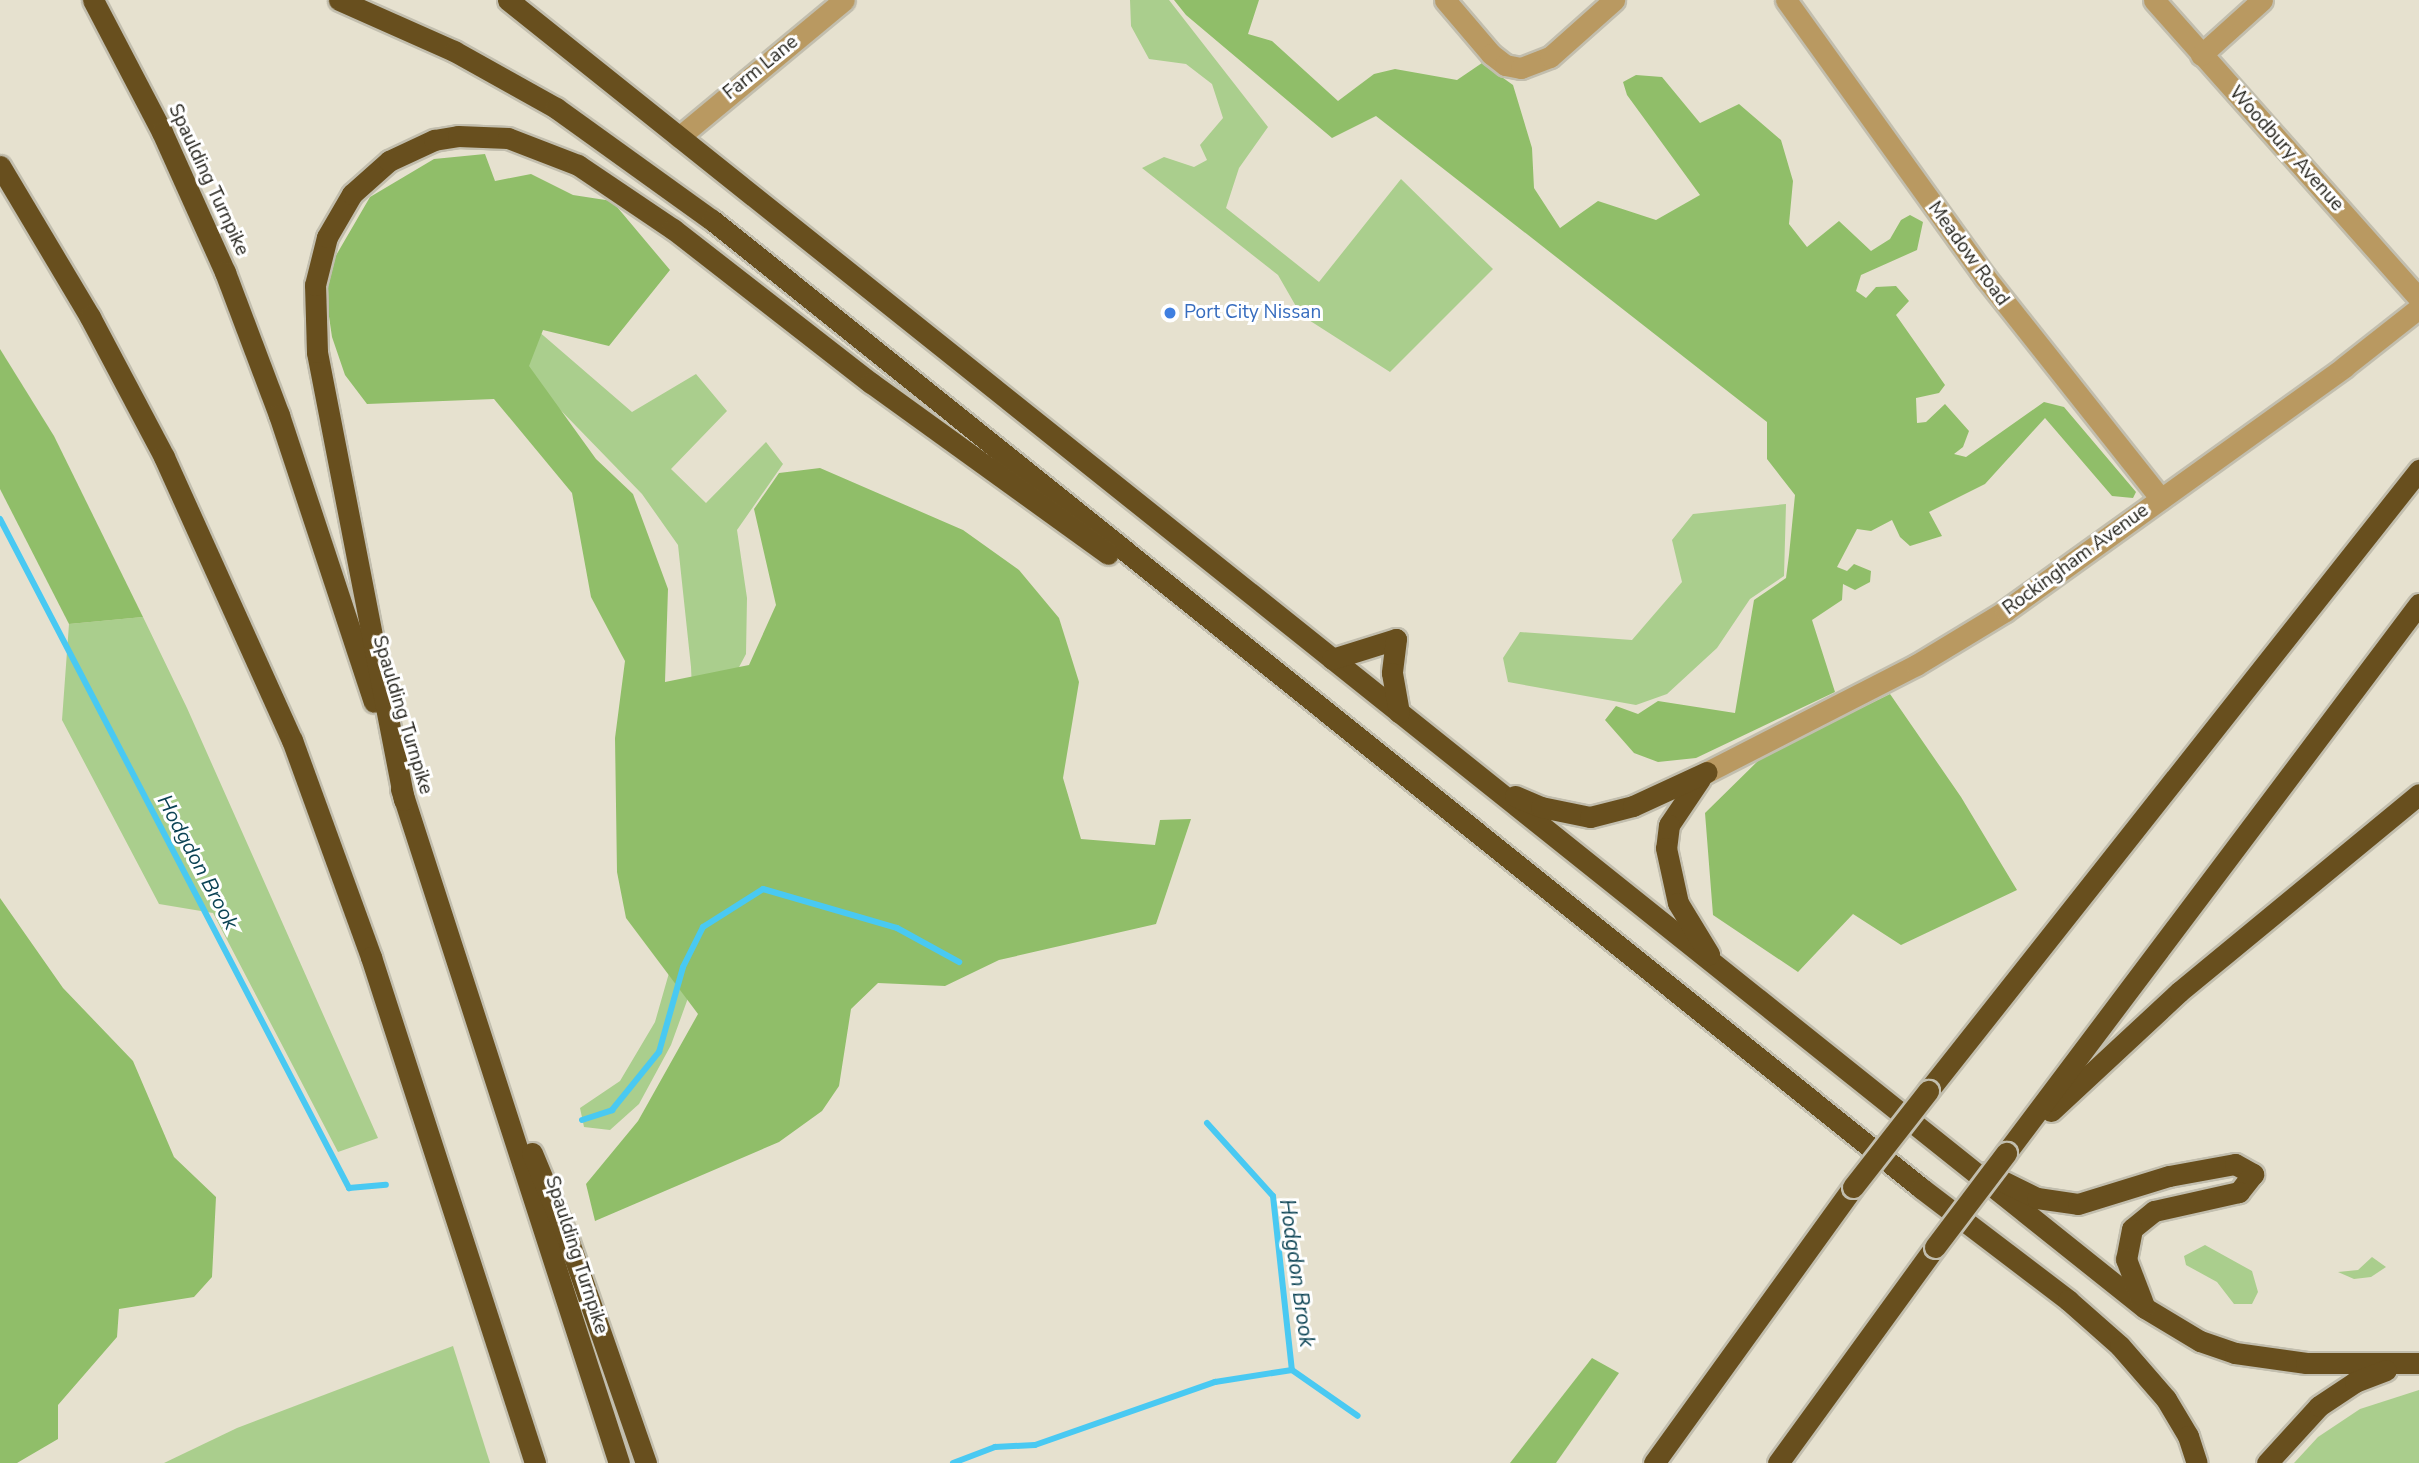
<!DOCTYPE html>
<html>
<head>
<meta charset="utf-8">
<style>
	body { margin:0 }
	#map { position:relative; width:2419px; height:1463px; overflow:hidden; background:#e6e1cf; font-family:"Nunito Sans",sans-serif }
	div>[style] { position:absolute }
	.green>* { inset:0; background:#aace8d }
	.forest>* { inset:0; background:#90be69 }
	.stream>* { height:6px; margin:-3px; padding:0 3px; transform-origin:3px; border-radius:3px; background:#49c9f2 }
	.roads { filter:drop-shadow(2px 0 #c2beae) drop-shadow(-2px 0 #c2beae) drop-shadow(0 2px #c2beae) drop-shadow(0 -2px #c2beae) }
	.minor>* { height:21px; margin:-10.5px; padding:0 10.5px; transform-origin:10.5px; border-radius:10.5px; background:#b99961 }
	.highway>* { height:21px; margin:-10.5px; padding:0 10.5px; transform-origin:10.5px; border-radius:10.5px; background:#684f1e }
	.bridges { filter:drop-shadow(2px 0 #c2beae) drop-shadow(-2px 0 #c2beae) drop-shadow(0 2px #c2beae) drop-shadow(0 -2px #c2beae) }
	.highway-bridge>* { height:21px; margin:-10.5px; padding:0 10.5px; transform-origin:10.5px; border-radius:10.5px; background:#684f1e }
	.dots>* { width:19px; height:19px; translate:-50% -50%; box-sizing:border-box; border:4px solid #fff; border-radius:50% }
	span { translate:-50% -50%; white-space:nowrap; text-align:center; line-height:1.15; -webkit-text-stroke:6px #fff; paint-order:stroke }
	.street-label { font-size:19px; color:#1f1e17 }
	.shop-label { font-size:19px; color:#366cbe }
	.left { translate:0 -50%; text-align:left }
	.water-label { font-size:21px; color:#0b4354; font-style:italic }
</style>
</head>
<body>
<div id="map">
	<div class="green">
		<i style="clip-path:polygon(1130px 0,1169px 0,1268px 127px,1239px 168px,1226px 208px,1319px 282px,1401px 179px,1493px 269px,1390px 372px,1301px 315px,1278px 275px,1142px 168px,1164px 157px,1194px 167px,1207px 160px,1200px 145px,1223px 118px,1212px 84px,1186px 64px,1149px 59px,1131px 26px)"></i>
		<i style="clip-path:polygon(419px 228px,632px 412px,696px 374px,727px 411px,671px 469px,706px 503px,766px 442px,783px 464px,737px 530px,747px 598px,746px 654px,713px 716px,705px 951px,671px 1045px,639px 1104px,610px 1130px,584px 1127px,580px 1108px,620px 1081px,655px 1022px,685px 917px,698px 829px,691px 667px,678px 545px,642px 494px,510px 358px)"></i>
		<i style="clip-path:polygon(1786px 504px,1784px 576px,1750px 599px,1717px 648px,1667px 694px,1636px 705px,1508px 682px,1503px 658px,1520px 632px,1632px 640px,1682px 582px,1672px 540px,1693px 514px)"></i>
		<i style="clip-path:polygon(143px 617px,187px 708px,378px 1138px,338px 1152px,213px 913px,159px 904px,62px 720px,69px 624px)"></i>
		<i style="clip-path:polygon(2205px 1245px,2252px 1271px,2258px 1292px,2252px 1304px,2234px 1304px,2217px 1282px,2186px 1265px,2184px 1256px)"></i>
		<i style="clip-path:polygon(2372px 1257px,2386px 1267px,2371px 1277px,2354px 1279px,2338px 1272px,2358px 1270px)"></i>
		<i style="clip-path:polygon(453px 1346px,490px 1463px,164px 1463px,237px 1428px)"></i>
		<i style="clip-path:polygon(2419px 1390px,2419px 1463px,2294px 1463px,2318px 1437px,2360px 1409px)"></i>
	</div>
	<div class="forest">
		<i style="clip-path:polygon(1174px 0,1259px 0,1248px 34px,1272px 41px,1338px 101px,1374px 74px,1395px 69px,1457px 80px,1482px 63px,1513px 85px,1532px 148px,1534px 188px,1560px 228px,1598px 201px,1656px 220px,1700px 195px,1627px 95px,1623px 82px,1636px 75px,1662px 77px,1700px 123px,1739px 104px,1781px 140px,1793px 181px,1789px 224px,1807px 247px,1839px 221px,1871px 251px,1890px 239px,1901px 220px,1910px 215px,1923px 222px,1917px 250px,1861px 275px,1856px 291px,1866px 298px,1876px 287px,1896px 286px,1909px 301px,1896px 315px,1945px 385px,1939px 393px,1916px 398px,1917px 423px,1926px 422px,1945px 404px,1969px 431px,1963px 447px,1954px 454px,1966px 457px,2044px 402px,2064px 407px,2136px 492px,2133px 498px,2112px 496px,2045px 418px,1985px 484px,1929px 512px,1942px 536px,1910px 546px,1900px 537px,1892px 520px,1871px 531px,1857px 529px,1837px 567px,1847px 571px,1854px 564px,1871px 571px,1870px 582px,1855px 590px,1843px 584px,1842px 600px,1812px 620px,1835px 692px,1696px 758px,1658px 762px,1634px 753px,1605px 720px,1616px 706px,1638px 714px,1658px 701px,1735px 713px,1754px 600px,1786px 578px,1789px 555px,1795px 495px,1767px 459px,1767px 422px,1376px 116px,1332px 138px,1186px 15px)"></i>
		<i style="clip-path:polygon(485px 154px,495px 181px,531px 174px,573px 195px,612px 201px,670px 270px,609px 346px,543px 330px,529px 366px,596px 459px,633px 494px,668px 589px,665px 682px,749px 665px,776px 605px,754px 509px,779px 473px,820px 468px,963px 530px,1019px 570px,1059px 618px,1079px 682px,1063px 778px,1081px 839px,1155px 845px,1160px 820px,1191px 819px,1156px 924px,999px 960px,945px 986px,878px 983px,851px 1009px,839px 1086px,822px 1111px,779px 1142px,595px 1221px,586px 1184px,638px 1121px,698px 1014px,626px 918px,617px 872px,615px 738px,625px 661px,591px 597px,572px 493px,494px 399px,367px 404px,345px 375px,332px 337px,326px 296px,331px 264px,370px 197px,434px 159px)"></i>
		<i style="clip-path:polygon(0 349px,54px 436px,143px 617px,69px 624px,0 489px)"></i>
		<i style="clip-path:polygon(1890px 694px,1961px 797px,2017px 890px,1901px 945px,1853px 914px,1798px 972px,1713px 915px,1705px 813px,1763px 756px)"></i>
		<i style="clip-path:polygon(0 898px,63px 988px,133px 1061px,174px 1157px,216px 1197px,212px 1277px,194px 1297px,119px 1309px,117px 1337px,58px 1405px,58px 1439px,17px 1463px,0 1463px)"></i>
		<i style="clip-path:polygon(1592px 1358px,1619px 1373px,1556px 1463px,1510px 1463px)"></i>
	</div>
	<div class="stream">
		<i style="left:0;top:519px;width:755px;rotate:62.45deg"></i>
		<i style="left:349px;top:1188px;width:37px;rotate:-5deg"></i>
		<i style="left:582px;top:1120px;width:32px;rotate:-18deg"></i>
		<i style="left:612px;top:1110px;width:75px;rotate:-51deg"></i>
		<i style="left:659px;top:1052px;width:88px;rotate:-74.2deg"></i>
		<i style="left:683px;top:967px;width:45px;rotate:-63.4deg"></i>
		<i style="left:703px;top:927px;width:71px;rotate:-32.3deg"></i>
		<i style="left:763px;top:889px;width:140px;rotate:16.2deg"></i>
		<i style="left:897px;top:928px;width:71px;rotate:28.7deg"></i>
		<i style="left:1207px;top:1123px;width:98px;rotate:47.9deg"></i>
		<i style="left:1273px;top:1196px;width:175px;rotate:83.8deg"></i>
		<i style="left:1292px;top:1370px;width:80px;rotate:34.9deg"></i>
		<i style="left:953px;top:1463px;width:45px;rotate:-20.9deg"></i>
		<i style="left:995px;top:1447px;width:40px;rotate:-2.9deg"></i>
		<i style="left:1035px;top:1445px;width:191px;rotate:-19.3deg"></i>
		<i style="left:1215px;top:1382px;width:78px;rotate:-8.9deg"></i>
	</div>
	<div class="roads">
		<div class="minor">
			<i style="left:1445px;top:0;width:71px;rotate:49.6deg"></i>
			<i style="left:1491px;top:54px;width:18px;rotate:38deg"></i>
			<i style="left:1505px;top:65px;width:16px;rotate:11deg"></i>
			<i style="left:1521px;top:68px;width:31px;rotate:-21deg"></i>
			<i style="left:1550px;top:57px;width:86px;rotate:-41.7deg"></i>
			<i style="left:1786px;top:0;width:341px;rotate:54.3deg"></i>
			<i style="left:1985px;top:277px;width:283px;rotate:51.6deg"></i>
			<i style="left:2154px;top:0;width:399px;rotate:48.4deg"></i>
			<i style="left:2201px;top:55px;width:82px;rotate:-42deg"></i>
			<i style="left:679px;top:137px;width:214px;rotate:-39.7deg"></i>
			<i style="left:1707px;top:772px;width:235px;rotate:-27.1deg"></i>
			<i style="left:1916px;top:665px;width:104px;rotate:-31.2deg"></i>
			<i style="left:2005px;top:611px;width:418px;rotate:-35.7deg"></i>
			<i style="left:2344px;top:367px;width:95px;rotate:-38.2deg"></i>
		</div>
		<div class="highway">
			<i style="left:93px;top:0;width:149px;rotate:62.4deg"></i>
			<i style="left:162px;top:132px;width:154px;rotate:65.8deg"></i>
			<i style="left:225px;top:272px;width:153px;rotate:69.3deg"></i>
			<i style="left:279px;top:415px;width:302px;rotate:71.7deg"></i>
			<i style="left:339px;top:0;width:126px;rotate:23.9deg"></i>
			<i style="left:454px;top:51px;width:117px;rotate:29.2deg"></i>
			<i style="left:556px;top:108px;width:192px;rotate:35.7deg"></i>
			<i style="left:712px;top:220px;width:1549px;rotate:38.68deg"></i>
			<i style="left:1921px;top:1188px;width:185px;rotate:37.3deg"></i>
			<i style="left:2068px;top:1300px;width:69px;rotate:41.5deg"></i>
			<i style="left:2120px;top:1346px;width:70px;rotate:49deg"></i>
			<i style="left:2166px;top:1399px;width:43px;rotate:59.3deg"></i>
			<i style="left:2188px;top:1436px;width:28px;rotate:72deg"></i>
			<i style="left:508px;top:0;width:2095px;rotate:38.63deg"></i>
			<i style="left:2145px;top:1308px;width:64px;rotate:31deg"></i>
			<i style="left:2200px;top:1341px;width:37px;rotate:19deg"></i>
			<i style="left:2235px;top:1353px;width:72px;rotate:8deg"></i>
			<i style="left:2306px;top:1363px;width:113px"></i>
			<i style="left:0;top:166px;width:176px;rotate:59.2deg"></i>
			<i style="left:90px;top:317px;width:158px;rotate:62.1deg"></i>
			<i style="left:164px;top:457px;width:311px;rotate:65.7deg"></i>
			<i style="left:292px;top:740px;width:231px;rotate:70deg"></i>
			<i style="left:371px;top:957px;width:532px;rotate:72.04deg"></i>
			<i style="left:1332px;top:659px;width:67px;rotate:-17.4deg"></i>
			<i style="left:1396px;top:639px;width:34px;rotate:97deg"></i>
			<i style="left:1392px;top:673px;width:40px;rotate:80deg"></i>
			<i style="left:1700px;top:779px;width:55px;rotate:124deg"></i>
			<i style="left:1669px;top:825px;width:23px;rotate:97deg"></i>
			<i style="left:1666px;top:848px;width:56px;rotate:77.7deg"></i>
			<i style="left:1678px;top:903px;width:60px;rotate:58.7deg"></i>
			<i style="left:401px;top:789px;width:708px;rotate:72.08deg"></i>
			<i style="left:1515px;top:796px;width:28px;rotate:23deg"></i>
			<i style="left:1541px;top:807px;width:50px;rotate:11.5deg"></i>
			<i style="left:1590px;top:817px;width:44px;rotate:-14.3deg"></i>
			<i style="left:1633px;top:806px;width:81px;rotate:-24.7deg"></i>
			<i style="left:404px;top:800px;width:456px;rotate:-101deg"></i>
			<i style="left:317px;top:352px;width:67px;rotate:-91.7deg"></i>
			<i style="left:315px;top:285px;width:49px;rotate:-76deg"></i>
			<i style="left:327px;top:237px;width:50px;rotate:-59.8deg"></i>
			<i style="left:352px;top:194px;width:50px;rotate:-41.7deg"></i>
			<i style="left:389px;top:161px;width:50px;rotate:-25deg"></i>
			<i style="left:434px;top:140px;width:24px;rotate:-9deg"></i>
			<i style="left:458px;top:136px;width:50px;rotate:2.3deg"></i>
			<i style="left:508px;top:138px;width:75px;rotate:21.1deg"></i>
			<i style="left:578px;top:165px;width:115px;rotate:34deg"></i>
			<i style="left:673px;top:229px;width:251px;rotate:37.9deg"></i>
			<i style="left:871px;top:383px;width:292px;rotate:35.8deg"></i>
			<i style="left:1928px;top:1091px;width:792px;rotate:-51.67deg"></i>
			<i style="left:2051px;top:1111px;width:175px;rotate:-42.9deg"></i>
			<i style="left:2179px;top:992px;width:311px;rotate:-39.5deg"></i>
			<i style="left:532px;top:1153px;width:96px;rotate:67.4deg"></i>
			<i style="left:569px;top:1242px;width:234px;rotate:70.8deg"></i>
			<i style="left:2006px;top:1153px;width:687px;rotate:-53.05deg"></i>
			<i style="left:1986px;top:1173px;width:57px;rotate:26.1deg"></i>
			<i style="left:2037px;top:1198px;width:41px;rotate:8.3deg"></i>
			<i style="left:2078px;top:1204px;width:95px;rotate:-17.1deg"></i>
			<i style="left:2169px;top:1176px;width:67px;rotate:-10.3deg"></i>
			<i style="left:2235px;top:1164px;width:21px;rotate:29deg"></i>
			<i style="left:2253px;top:1174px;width:23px;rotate:128deg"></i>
			<i style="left:2239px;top:1192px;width:87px;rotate:167.4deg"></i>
			<i style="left:2154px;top:1211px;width:28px;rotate:141deg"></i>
			<i style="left:2132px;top:1229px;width:31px;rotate:101deg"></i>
			<i style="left:2126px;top:1259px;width:50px;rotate:69deg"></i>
			<i style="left:1654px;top:1463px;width:340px;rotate:-54.2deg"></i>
			<i style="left:1778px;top:1463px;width:267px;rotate:-54deg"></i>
			<i style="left:2267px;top:1463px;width:77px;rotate:-47.6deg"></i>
			<i style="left:2319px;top:1406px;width:43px;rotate:-33.7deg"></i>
			<i style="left:2355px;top:1382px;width:33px;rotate:-21deg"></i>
		</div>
	</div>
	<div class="bridges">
		<div class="highway-bridge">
			<i style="left:1853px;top:1187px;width:122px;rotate:-52deg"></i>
			<i style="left:1935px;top:1247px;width:118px;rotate:-52.9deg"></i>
		</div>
	</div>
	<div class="dots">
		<i style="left:1170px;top:313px;background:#3f7fe0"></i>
	</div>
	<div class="street-label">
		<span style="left:761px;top:68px;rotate:-39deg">Farm Lane</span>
		<span style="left:2286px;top:149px;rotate:48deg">Woodbury Avenue</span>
		<span style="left:208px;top:180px;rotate:65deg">Spaulding Turnpike</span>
		<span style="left:1968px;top:254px;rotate:54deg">Meadow Road</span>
		<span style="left:2076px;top:560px;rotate:-36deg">Rockingham Avenue</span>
		<span style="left:402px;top:715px;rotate:73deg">Spaulding Turnpike</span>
		<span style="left:576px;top:1255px;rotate:72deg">Spaulding Turnpike</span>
	</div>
	<div class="shop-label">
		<span class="left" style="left:1184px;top:313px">Port City Nissan</span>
	</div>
	<div class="water-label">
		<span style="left:198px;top:862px;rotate:62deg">Hodgdon Brook</span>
		<span style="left:1297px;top:1273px;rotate:82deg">Hodgdon Brook</span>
	</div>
</div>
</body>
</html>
